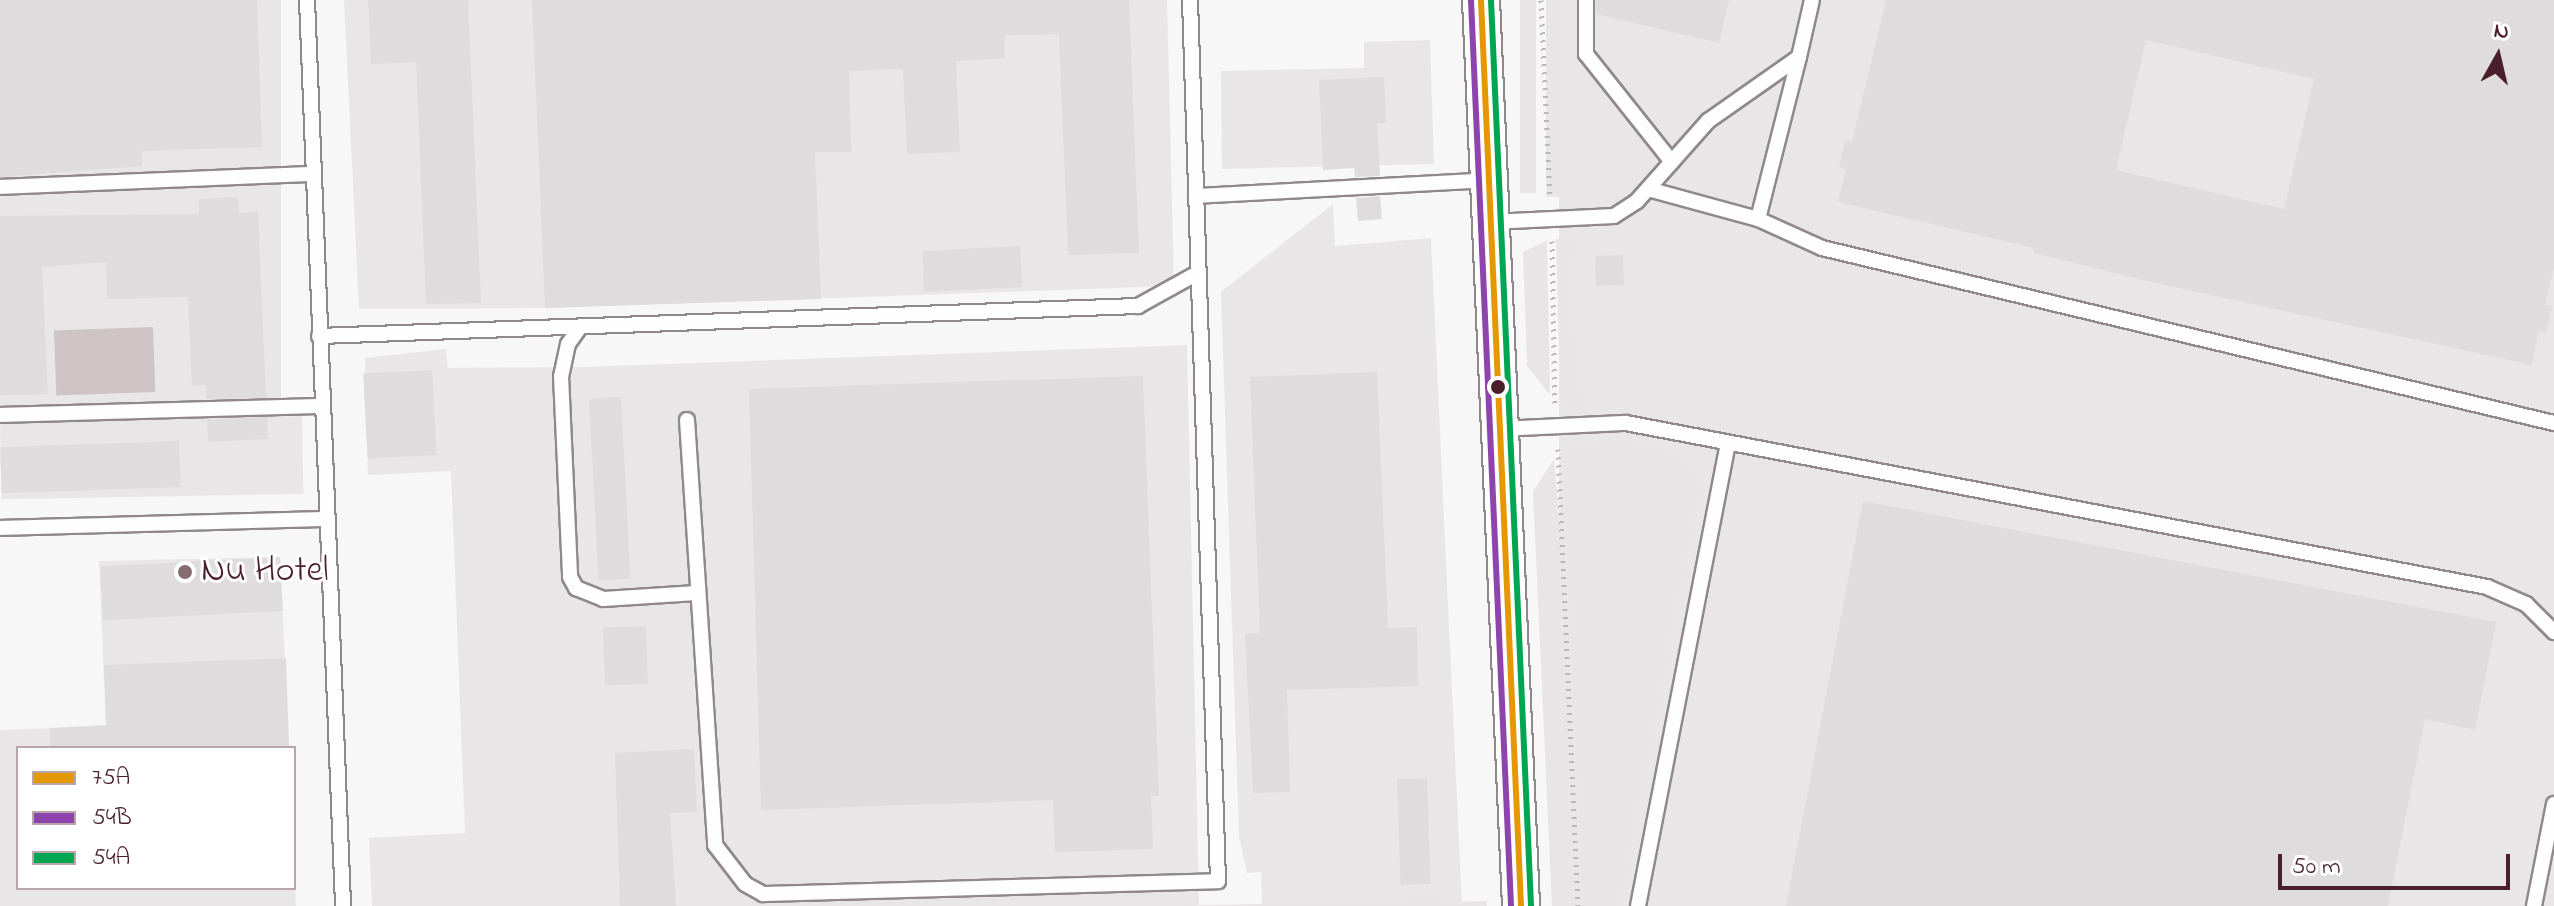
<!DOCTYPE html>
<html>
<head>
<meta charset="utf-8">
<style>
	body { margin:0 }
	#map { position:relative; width:2554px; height:906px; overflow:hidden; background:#f7f7f7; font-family:"Indie Flower",sans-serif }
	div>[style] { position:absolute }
	.built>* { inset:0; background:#e9e6e7; transform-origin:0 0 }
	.green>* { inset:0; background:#e9e5e6; transform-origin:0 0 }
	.water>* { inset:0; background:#cec3c5; transform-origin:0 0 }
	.building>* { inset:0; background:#dedcdc; transform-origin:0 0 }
	.path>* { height:5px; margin-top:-2.5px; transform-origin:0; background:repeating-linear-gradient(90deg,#bcb6b8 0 2px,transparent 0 8px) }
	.roads { filter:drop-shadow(2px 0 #90888a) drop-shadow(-2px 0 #90888a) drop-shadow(0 2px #90888a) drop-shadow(0 -2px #90888a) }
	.lane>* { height:14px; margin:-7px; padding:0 7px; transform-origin:7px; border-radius:7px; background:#fefefe }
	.secondary>* { height:36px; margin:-18px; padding:0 18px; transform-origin:18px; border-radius:18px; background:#fefefe }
	.bus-1>* { height:6px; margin:-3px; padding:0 3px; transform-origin:3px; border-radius:3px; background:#e69804 }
	.bus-2>* { height:6px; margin:-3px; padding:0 3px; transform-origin:3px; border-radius:3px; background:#8e44ad }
	.bus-3>* { height:6px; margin:-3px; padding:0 3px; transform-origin:3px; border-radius:3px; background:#00a651 }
	.dots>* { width:22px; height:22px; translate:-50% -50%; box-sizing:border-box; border:4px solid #fff; border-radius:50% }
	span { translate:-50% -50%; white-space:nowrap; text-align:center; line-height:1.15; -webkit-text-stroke:6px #fff; paint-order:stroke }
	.poi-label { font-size:36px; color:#4a1f2b }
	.left { translate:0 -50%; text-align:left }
	.legend { position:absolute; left:16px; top:746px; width:280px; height:144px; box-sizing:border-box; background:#fff; border:2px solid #b7a5aa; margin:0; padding:10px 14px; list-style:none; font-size:24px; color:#4a1f2b }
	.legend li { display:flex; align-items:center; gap:16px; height:40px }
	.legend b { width:40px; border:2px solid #b7a5aa }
	.north { position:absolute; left:2458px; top:16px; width:80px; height:80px; -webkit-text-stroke:6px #fff; paint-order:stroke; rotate:8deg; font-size:22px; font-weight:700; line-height:32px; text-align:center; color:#4a1f2b }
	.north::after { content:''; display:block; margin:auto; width:28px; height:36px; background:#4a1f2b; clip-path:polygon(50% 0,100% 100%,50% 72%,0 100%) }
	.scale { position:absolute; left:2278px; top:854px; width:232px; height:36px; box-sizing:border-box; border:4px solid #4a1f2b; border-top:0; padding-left:10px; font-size:24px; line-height:28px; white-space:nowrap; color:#4a1f2b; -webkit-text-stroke:6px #fff; paint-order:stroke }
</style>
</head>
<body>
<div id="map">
	<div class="built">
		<i style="left:0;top:0;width:281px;height:408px"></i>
		<i style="clip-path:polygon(344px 0,1167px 0,1174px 286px,545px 308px,359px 309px)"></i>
		<i style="left:1559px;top:0;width:995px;height:907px"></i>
		<i style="clip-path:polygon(1430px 40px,1434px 164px,1222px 169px,1221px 71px,1364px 68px,1364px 42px)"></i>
		<i style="clip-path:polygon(1333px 204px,1335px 246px,1431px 238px,1462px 906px,372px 906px,369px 838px,465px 833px,451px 471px,368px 475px,365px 358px,446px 349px,448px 368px,583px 367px,1187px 345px,1199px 905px,1262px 904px,1261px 872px,1247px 873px,1239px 836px,1221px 292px)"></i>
		<i style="left:302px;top:416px;width:78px;height:302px;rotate:89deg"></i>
		<i style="clip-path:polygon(280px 557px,289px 748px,18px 748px,18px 888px,294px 888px,294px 861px,296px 906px,0 906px,0 730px,106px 726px,99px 561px)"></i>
	</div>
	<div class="green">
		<i style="left:1520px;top:0;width:16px;height:193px"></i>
		<i style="left:1546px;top:0;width:13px;height:197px"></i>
		<i style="clip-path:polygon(1569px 237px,1578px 408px,1575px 408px,1560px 402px,1556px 239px)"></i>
		<i style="clip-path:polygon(1547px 240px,1550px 395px,1527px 366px,1523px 252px)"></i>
		<i style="clip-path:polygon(1615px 440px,1649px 444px,1674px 454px,1699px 483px,1618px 906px,1584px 906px,1563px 453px,1579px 444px)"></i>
		<i style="clip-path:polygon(1554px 459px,1558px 504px,1574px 906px,1552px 906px,1533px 492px)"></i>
		<i style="clip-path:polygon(1487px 901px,1487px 906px,1181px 906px,1446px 902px)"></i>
	</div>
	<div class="water">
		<i style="left:153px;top:327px;width:65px;height:99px;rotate:88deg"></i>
	</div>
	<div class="building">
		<i style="clip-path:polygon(0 0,257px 0,262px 147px,142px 151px,142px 166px,0 177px)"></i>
		<i style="clip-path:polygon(368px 0,468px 0,481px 303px,426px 304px,416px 62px,371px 64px)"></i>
		<i style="clip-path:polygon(532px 0,1129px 0,1139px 253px,1068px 255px,1059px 34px,1005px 35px,1005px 58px,956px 61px,960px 152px,907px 154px,903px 69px,849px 71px,851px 152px,815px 152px,821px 299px,545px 308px)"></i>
		<i style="clip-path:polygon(1596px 0,1729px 0,1719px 43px,1596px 14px)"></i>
		<i style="clip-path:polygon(evenodd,1886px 0,2554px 0,2554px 268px,2545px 305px,2552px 306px,2546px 333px,2539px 331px,2532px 365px,2151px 282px,2034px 253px,2034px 248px,1838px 202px,1846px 169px,1839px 167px,1845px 140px,1852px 142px,1886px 0,2146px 40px,2314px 79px,2284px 209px,2116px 170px,2146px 40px)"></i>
		<i style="clip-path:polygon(1384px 77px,1386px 123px,1377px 123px,1380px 176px,1355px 177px,1354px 168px,1323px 170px,1319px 80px)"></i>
		<i style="left:1380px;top:196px;width:23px;height:24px;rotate:85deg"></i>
		<i style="clip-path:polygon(238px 197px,239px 213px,258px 212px,266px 398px,206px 399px,206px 385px,192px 386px,188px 297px,107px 299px,106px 262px,42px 267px,48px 394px,0 395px,0 216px,199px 214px,199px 199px)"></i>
		<i style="left:1020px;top:246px;width:41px;height:98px;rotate:87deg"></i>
		<i style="left:1623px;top:255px;width:30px;height:28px;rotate:88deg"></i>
		<i style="left:432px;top:370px;width:85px;height:69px;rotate:87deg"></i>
		<i style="clip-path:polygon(1377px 372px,1388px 628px,1417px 627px,1418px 686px,1287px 690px,1290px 792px,1253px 793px,1245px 634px,1260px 633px,1250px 377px)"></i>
		<i style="clip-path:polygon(1143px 376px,1159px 796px,1151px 796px,1153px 849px,1055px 852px,1053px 800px,761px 810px,749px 389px)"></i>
		<i style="left:621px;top:397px;width:182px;height:32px;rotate:87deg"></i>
		<i style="left:267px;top:417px;width:22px;height:60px;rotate:87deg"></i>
		<i style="left:179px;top:441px;width:46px;height:179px;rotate:88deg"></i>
		<i style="clip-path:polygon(1863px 501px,2496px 622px,2475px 730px,2425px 719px,2388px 906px,1786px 906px)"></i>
		<i style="left:280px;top:557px;width:54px;height:180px;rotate:87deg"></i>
		<i style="left:646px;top:626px;width:58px;height:43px;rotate:88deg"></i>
		<i style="clip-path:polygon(286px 658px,289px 748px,50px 748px,50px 728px,106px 725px,104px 665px)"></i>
		<i style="clip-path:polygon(694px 749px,697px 812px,670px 813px,676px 906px,620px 906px,615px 753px)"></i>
		<i style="left:1427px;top:778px;width:106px;height:30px;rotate:88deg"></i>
	</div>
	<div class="path">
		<i style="left:1541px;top:0;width:199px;rotate:87.4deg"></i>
		<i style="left:1552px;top:241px;width:166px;rotate:89deg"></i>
		<i style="left:1558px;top:449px;width:457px;rotate:87.5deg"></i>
	</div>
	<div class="roads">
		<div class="lane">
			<i style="left:307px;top:0;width:907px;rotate:87.72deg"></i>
			<i style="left:1586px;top:0;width:54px;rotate:90deg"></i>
			<i style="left:1586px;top:54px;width:138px;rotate:51.5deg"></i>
			<i style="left:0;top:187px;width:314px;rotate:-2.4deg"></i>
			<i style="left:1648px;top:189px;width:114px;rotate:15.3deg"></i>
			<i style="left:1758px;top:219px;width:167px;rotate:-75.8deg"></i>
			<i style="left:1196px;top:196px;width:291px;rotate:-3.1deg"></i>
			<i style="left:1758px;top:219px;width:70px;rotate:24.4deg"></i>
			<i style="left:1822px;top:248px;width:753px;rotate:13.45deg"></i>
			<i style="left:1491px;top:222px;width:123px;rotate:-2.8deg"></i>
			<i style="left:1614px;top:216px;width:27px;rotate:-33deg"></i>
			<i style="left:1637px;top:201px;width:107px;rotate:-48.4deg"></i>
			<i style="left:1708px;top:121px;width:111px;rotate:-35.1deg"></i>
			<i style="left:1799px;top:57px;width:58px;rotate:-77.2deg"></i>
			<i style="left:581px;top:326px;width:22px;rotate:126deg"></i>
			<i style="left:568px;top:344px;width:33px;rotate:102deg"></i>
			<i style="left:561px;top:376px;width:201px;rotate:87.4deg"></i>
			<i style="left:570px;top:577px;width:13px;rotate:61deg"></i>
			<i style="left:576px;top:588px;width:29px;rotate:22deg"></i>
			<i style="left:603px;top:599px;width:94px;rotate:-3.7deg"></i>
			<i style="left:319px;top:336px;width:820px;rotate:-2.1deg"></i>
			<i style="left:1138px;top:306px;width:66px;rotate:-28.9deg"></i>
			<i style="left:0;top:415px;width:320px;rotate:-1.6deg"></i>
			<i style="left:687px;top:420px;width:426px;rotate:86.2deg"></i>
			<i style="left:715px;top:845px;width:49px;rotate:52.4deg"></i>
			<i style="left:745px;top:884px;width:21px;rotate:29deg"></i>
			<i style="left:763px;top:894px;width:455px;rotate:-1.6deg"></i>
			<i style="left:1218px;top:881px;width:881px;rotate:-91.82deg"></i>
			<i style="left:1502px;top:429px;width:124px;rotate:-2.8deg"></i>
			<i style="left:1626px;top:423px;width:876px;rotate:10.78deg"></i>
			<i style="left:2487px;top:587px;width:43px;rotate:23.6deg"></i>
			<i style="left:2526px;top:604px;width:40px;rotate:45deg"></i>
			<i style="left:0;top:528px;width:325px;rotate:-1.6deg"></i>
			<i style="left:1638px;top:906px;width:472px;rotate:-79deg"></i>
			<i style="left:2534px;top:906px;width:104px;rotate:-78.9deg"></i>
		</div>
		<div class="secondary">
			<i style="left:1481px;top:0;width:907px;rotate:87.47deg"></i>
		</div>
	</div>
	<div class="bus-1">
		<i style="left:1481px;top:0;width:907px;rotate:87.47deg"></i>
	</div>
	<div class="bus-2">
		<i style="left:1471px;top:0;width:907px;rotate:87.47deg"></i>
	</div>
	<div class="bus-3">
		<i style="left:1491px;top:0;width:907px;rotate:87.47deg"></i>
	</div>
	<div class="dots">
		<i style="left:1498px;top:387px;background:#4a1f2b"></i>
		<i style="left:185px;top:572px;background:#876b72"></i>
	</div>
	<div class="poi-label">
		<span class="left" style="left:201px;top:572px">Nu Hotel</span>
	</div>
	<ul class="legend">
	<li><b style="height:10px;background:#e69804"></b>75A</li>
	<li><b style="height:10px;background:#8e44ad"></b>54B</li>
	<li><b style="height:10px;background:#00a651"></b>54A</li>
	</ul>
	<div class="north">N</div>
	<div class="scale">50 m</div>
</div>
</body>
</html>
